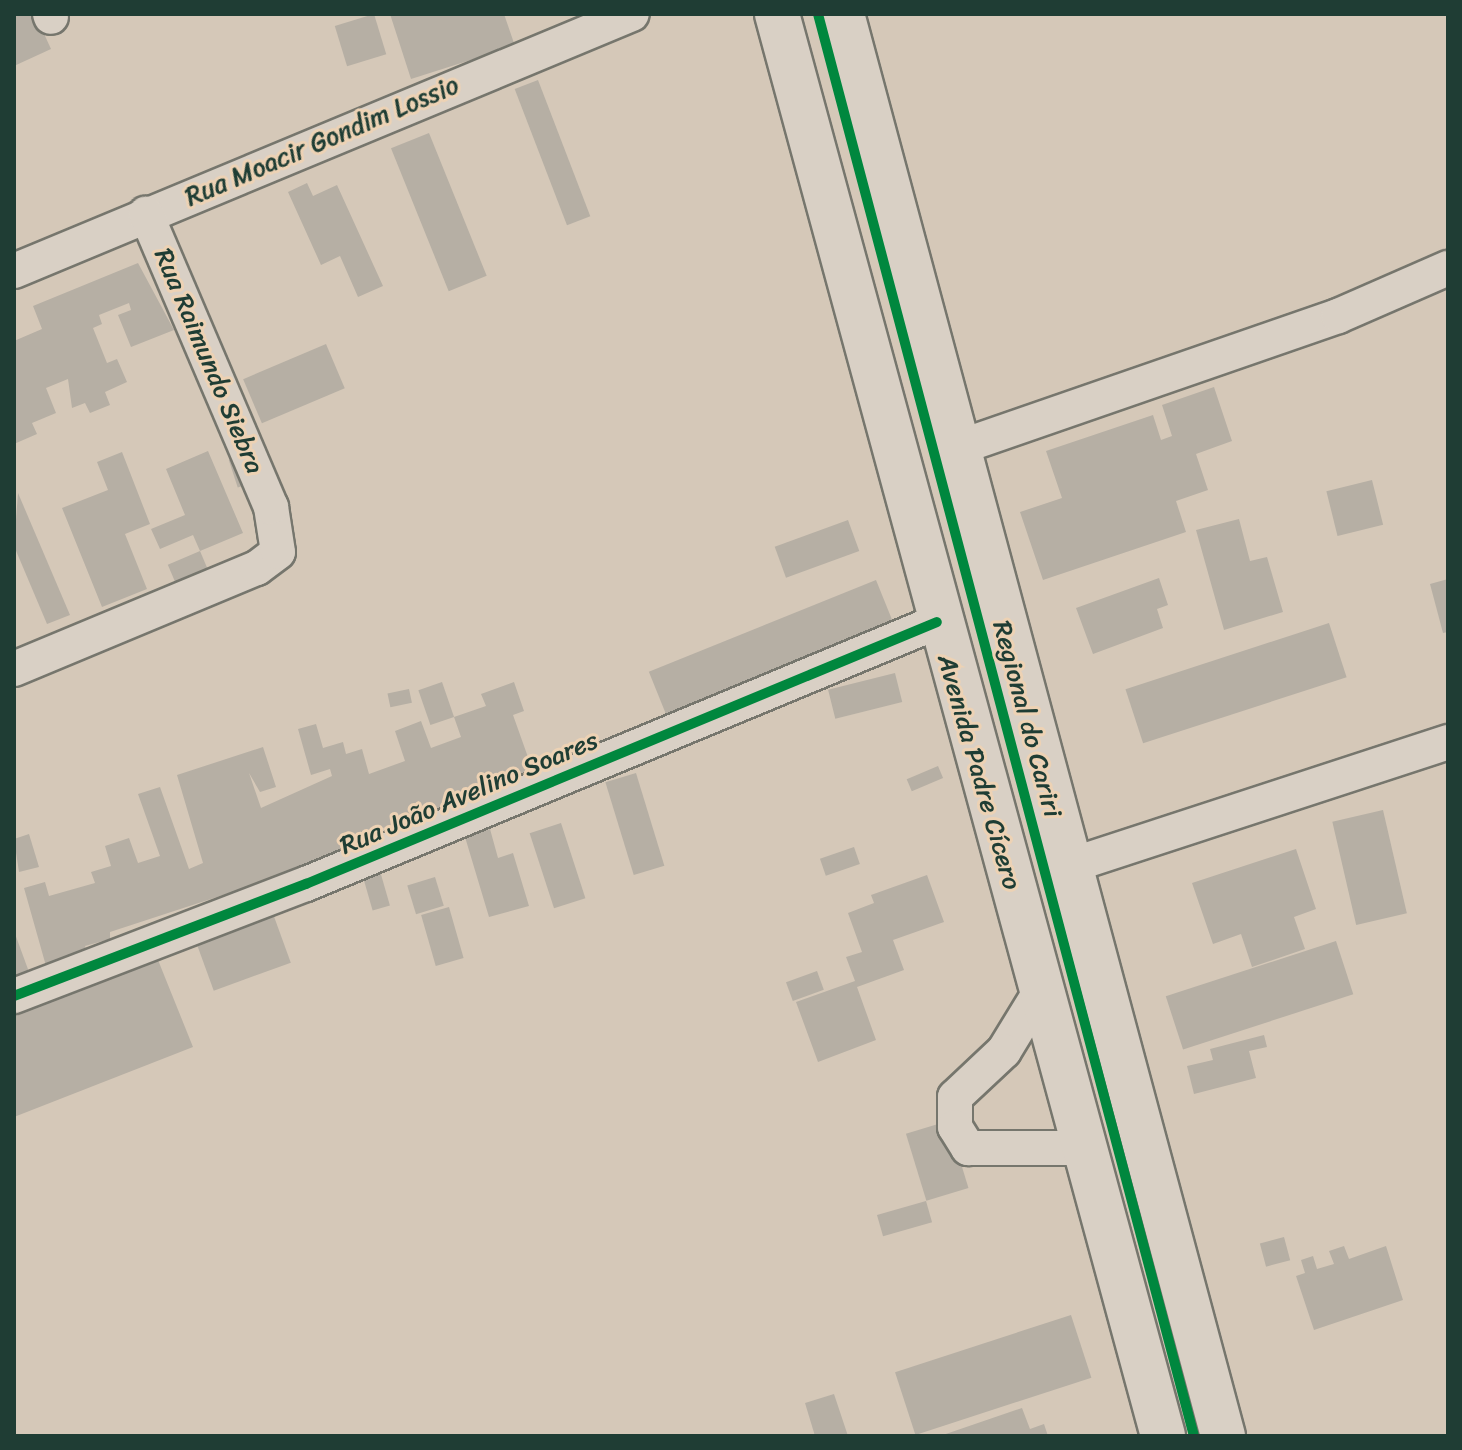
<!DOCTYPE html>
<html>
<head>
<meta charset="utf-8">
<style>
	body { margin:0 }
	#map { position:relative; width:1462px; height:1450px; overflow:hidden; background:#d5c8b8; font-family:Sriracha,sans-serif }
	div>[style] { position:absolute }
	.building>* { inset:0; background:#b6afa4; transform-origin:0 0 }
	.roads { filter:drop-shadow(2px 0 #76766d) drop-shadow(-2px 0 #76766d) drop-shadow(0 2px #76766d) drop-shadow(0 -2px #76766d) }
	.minor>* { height:34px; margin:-17px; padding:0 17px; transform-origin:17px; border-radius:17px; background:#d9d0c5 }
	.highway>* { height:44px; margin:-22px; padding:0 22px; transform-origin:22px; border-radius:22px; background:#d9d0c5 }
	.cycleway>* { height:10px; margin:-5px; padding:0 5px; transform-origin:5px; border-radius:5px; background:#00873e }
	span { translate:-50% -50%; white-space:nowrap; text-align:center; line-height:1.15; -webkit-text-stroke:6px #edd2b4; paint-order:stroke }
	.street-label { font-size:26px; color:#1f3d34 }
	.frame { position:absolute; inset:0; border:16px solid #1f3d34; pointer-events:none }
</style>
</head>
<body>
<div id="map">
	<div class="building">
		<i style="clip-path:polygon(14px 14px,35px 14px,51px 49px,14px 66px)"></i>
		<i style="left:374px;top:14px;width:42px;height:41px;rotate:73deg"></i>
		<i style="clip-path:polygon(390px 14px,504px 14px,515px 46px,411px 79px)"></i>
		<i style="left:538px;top:80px;width:146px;height:25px;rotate:69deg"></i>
		<i style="left:429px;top:133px;width:154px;height:41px;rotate:68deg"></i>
		<i style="clip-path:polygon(307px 183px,313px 196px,337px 185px,383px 286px,358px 297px,340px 256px,321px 265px,288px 192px)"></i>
		<i style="clip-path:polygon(138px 263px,174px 330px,131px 347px,118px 315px,131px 310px,129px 303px,99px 315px,102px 324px,93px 328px,107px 363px,117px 359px,127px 382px,105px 392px,110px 405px,90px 413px,85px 403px,72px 408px,68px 379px,46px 388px,56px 413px,32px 423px,37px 434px,14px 444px,14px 341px,42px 329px,33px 306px)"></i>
		<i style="left:326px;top:344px;width:48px;height:90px;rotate:67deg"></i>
		<i style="clip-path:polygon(1214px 387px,1232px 441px,1196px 454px,1208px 490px,1176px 501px,1186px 532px,1043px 580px,1020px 512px,1062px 498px,1046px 451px,1153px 415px,1161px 440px,1172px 436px,1162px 405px)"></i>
		<i style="clip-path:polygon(208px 451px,243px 533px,200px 551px,193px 535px,160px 549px,151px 529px,185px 515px,166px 469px)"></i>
		<i style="clip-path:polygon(122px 452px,150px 524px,125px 534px,147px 589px,102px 607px,62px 508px,108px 490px,97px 462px)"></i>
		<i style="left:244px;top:455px;width:29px;height:16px;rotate:72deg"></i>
		<i style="left:1372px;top:480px;width:46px;height:47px;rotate:76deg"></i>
		<i style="clip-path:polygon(18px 493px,70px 615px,47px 624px,14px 546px)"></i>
		<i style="clip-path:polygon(1239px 519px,1250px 561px,1267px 557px,1283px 612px,1224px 630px,1196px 530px)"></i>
		<i style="left:848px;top:520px;width:33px;height:78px;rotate:70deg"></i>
		<i style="left:200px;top:551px;width:23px;height:35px;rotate:67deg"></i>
		<i style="clip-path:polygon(1159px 578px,1168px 605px,1157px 609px,1163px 628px,1093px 654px,1076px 608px)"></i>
		<i style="clip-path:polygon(1448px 579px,1448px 632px,1443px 633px,1430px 584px)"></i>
		<i style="left:876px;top:580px;width:48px;height:245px;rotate:68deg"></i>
		<i style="left:1329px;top:623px;width:57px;height:214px;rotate:72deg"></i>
		<i style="left:895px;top:673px;width:30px;height:69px;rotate:76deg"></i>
		<i style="left:442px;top:682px;width:37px;height:25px;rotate:71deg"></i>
		<i style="clip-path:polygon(514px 682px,524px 711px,513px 715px,534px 774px,341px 843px,345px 855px,110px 932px,110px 939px,85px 946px,87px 954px,46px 966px,24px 888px,45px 882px,49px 896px,95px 883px,91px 872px,111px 866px,105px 846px,129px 838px,138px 863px,160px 856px,138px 794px,160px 787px,189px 869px,203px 863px,177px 775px,263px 747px,276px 787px,260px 792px,249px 773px,261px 808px,332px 776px,330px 769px,311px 775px,298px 729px,316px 724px,323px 748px,343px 742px,346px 754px,362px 749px,369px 774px,405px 761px,395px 731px,421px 721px,431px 748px,461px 737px,454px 717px,486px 706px,481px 694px)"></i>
		<i style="left:409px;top:689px;width:14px;height:22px;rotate:78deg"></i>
		<i style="left:938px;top:766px;width:13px;height:34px;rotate:67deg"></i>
		<i style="left:636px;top:773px;width:97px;height:32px;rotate:73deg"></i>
		<i style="left:1383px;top:810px;width:106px;height:52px;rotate:77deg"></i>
		<i style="left:561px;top:823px;width:79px;height:33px;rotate:72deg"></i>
		<i style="clip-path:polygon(490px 829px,498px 858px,513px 853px,529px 906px,489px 917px,465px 837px)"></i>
		<i style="clip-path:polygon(29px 834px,39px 867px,19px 872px,14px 839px)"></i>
		<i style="left:854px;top:847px;width:18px;height:36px;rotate:71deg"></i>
		<i style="clip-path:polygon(1296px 849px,1316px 909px,1294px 917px,1305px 949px,1252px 967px,1241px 934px,1213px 944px,1192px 883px)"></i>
		<i style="left:380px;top:871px;width:36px;height:18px;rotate:74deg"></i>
		<i style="clip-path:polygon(927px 875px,944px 922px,893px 940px,904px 970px,857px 987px,876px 1040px,818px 1062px,796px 1002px,855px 981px,846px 957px,862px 952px,848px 913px,874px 903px,871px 895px)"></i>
		<i style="left:435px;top:877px;width:30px;height:29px;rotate:73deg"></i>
		<i style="left:449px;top:907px;width:53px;height:29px;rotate:74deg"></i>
		<i style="left:272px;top:911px;width:55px;height:82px;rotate:70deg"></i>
		<i style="clip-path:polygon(14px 931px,29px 972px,14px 978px)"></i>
		<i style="left:1336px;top:941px;width:56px;height:179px;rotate:72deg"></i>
		<i style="clip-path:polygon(158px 960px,193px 1047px,14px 1117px,14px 1016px)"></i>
		<i style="left:817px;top:971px;width:20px;height:33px;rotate:70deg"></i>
		<i style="clip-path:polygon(1264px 1035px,1267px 1047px,1249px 1051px,1256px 1078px,1194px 1094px,1187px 1066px,1213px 1060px,1210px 1049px)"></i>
		<i style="left:948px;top:1121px;width:70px;height:44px;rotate:73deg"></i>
		<i style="left:926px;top:1201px;width:22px;height:51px;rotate:74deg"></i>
		<i style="left:1284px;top:1237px;width:24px;height:25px;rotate:75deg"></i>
		<i style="clip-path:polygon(1344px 1246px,1349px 1259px,1386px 1246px,1403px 1300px,1314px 1330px,1296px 1276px,1305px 1273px,1301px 1260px,1313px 1256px,1317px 1269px,1334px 1264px,1329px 1251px)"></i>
		<i style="left:1071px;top:1315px;width:66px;height:185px;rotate:72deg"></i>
		<i style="clip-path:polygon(834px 1394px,848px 1436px,815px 1436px,805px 1403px)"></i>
		<i style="clip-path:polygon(1022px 1408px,1030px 1429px,1044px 1424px,1048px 1436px,940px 1436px)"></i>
	</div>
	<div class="roads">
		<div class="minor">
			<i style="left:50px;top:14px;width:3px;rotate:72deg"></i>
			<i style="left:14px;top:271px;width:669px;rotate:-22.58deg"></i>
			<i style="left:954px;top:449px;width:406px;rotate:-19.1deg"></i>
			<i style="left:1338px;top:316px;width:120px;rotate:-23.6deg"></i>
			<i style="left:14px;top:669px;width:263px;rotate:-22.6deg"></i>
			<i style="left:257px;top:568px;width:26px;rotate:-37deg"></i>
			<i style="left:278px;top:552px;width:46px;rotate:-98.8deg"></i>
			<i style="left:271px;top:507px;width:319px;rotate:-113.1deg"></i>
			<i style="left:1069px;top:866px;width:399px;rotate:-18.1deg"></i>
			<i style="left:1040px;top:992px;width:69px;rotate:121.4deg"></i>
			<i style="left:1004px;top:1051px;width:67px;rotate:136.8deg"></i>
			<i style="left:955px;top:1097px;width:30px;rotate:90deg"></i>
			<i style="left:955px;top:1127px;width:25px;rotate:58deg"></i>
			<i style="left:968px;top:1148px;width:114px"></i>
			<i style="left:14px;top:996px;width:313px;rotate:-21deg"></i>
			<i style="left:306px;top:884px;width:683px;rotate:-22.55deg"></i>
		</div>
		<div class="highway">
			<i style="left:777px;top:14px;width:1473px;rotate:74.81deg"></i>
			<i style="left:842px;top:14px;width:1472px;rotate:75deg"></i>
		</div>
	</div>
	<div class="cycleway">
		<i style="left:818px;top:14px;width:1471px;rotate:75.19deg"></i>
		<i style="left:14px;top:996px;width:313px;rotate:-21deg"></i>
		<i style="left:306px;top:884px;width:683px;rotate:-22.55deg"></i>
	</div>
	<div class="street-label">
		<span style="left:322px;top:141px;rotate:-23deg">Rua Moacir Gondim Lossio</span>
		<span style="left:209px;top:361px;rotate:67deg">Rua Raimundo Siebra</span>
		<span style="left:1027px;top:719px;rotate:75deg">Regional do Cariri</span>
		<span style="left:979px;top:772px;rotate:74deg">Avenida Padre Cícero</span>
		<span style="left:469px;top:793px;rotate:-23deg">Rua João Avelino Soares</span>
	</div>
	<div class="frame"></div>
</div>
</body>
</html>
